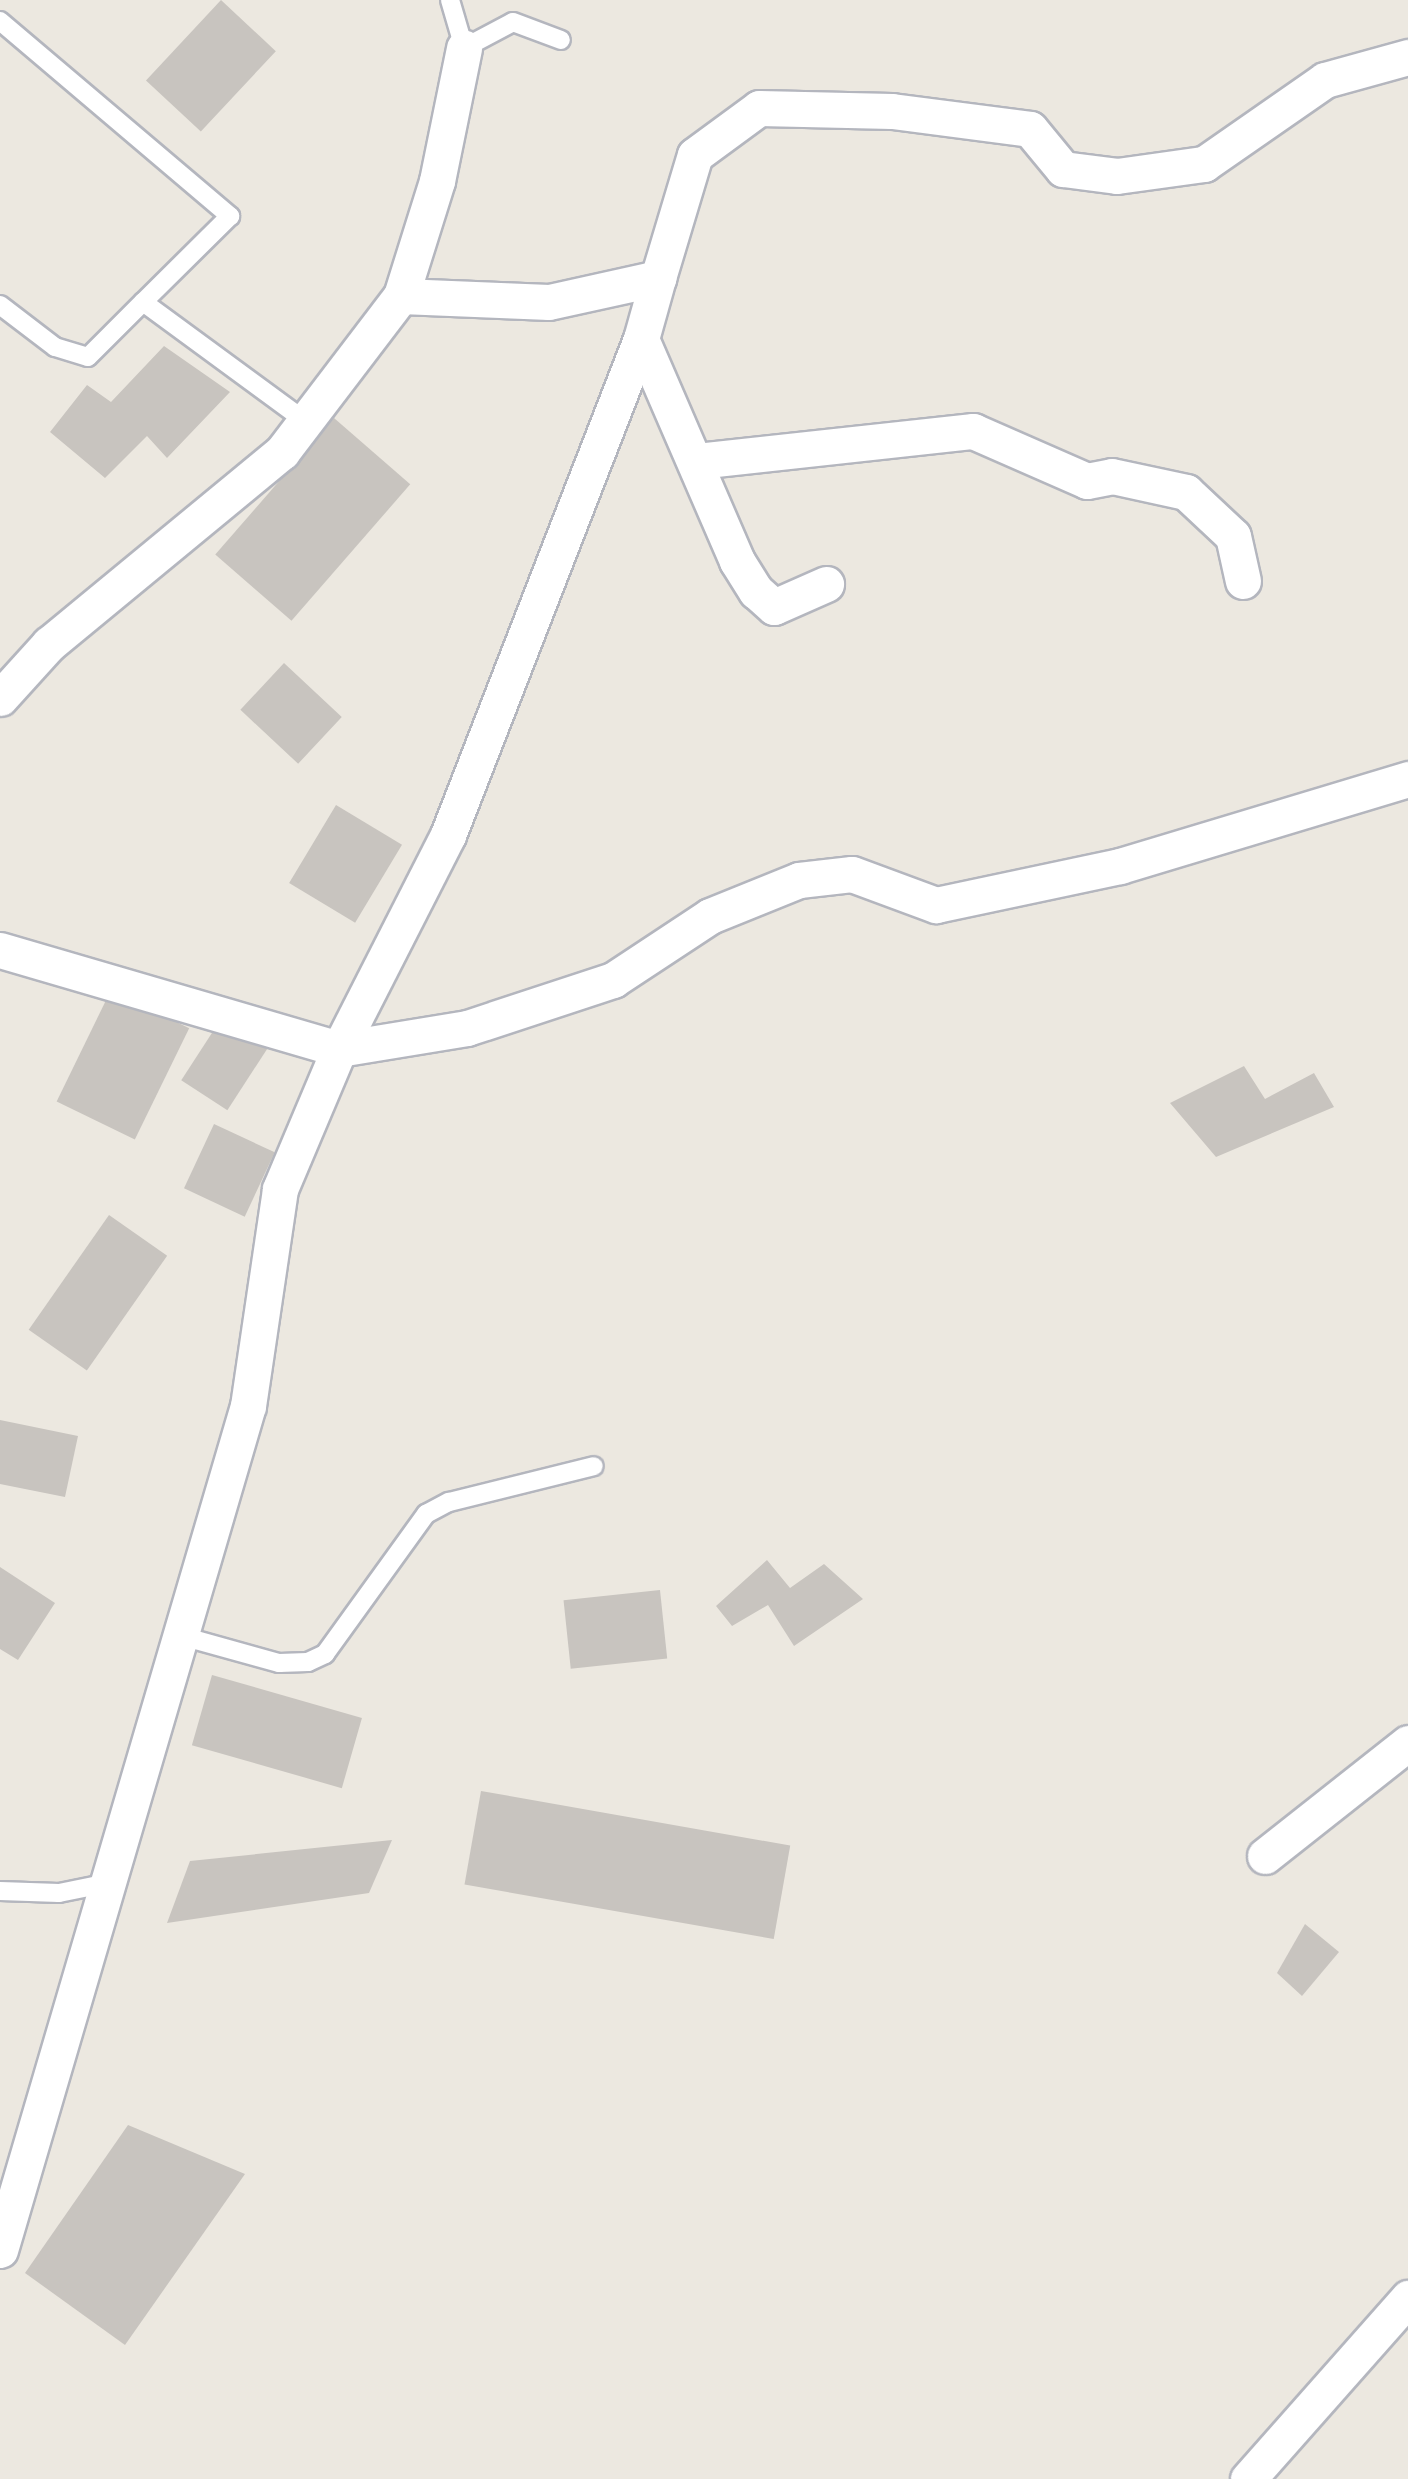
<!DOCTYPE html>
<html>
<head>
<meta charset="utf-8">
<style>
	body { margin:0 }
	#map { position:relative; width:1408px; height:2479px; overflow:hidden; background:#ece8e0; font-family:Signika,sans-serif }
	div>[style] { position:absolute }
	.building>* { inset:0; background:#c8c4bf; transform-origin:0 0 }
	.roads { filter:drop-shadow(2px 0 #b4b6be) drop-shadow(-2px 0 #b4b6be) drop-shadow(0 2px #b4b6be) drop-shadow(0 -2px #b4b6be) }
	.service>* { height:18px; margin:-9px; padding:0 9px; transform-origin:9px; border-radius:9px; background:#fff }
	.minor>* { height:35px; margin:-17.5px; padding:0 17.5px; transform-origin:17.5px; border-radius:17.5px; background:#fff }
	span { translate:-50% -50%; white-space:nowrap; text-align:center; line-height:1.15; -webkit-text-stroke:8px #fff; paint-order:stroke }
</style>
</head>
<body>
<div id="map">
	<div class="building">
		<i style="left:221px;top:0;width:75px;height:110px;rotate:43deg"></i>
		<i style="clip-path:polygon(164px 346px,230px 392px,167px 458px,147px 436px,105px 478px,50px 432px,87px 385px,111px 402px)"></i>
		<i style="left:334px;top:418px;width:101px;height:181px;rotate:41deg"></i>
		<i style="left:284px;top:663px;width:79px;height:64px;rotate:43deg"></i>
		<i style="left:336px;top:805px;width:77px;height:91px;rotate:31deg"></i>
		<i style="left:111px;top:990px;width:87px;height:124px;rotate:26deg"></i>
		<i style="left:221px;top:1019px;width:55px;height:73px;rotate:33deg"></i>
		<i style="clip-path:polygon(1244px 1066px,1265px 1099px,1314px 1073px,1334px 1107px,1216px 1157px,1170px 1103px)"></i>
		<i style="left:214px;top:1124px;width:67px;height:71px;rotate:25deg"></i>
		<i style="left:109px;top:1215px;width:71px;height:140px;rotate:35deg"></i>
		<i style="clip-path:polygon(0 1420px,78px 1436px,65px 1497px,0 1484px)"></i>
		<i style="clip-path:polygon(767px 1560px,790px 1588px,824px 1564px,863px 1599px,794px 1646px,768px 1605px,732px 1626px,716px 1606px)"></i>
		<i style="clip-path:polygon(0 1567px,55px 1603px,18px 1660px,0 1649px)"></i>
		<i style="left:660px;top:1590px;width:69px;height:97px;rotate:84deg"></i>
		<i style="left:212px;top:1675px;width:156px;height:73px;rotate:16deg"></i>
		<i style="left:481px;top:1791px;width:314px;height:95px;rotate:10deg"></i>
		<i style="clip-path:polygon(392px 1840px,369px 1893px,167px 1923px,190px 1861px)"></i>
		<i style="clip-path:polygon(1305px 1924px,1339px 1952px,1302px 1996px,1277px 1973px)"></i>
		<i style="clip-path:polygon(128px 2125px,245px 2174px,125px 2345px,25px 2273px)"></i>
	</div>
	<div class="roads">
		<div class="service">
			<i style="left:450px;top:0;width:50px;rotate:73.7deg"></i>
			<i style="left:464px;top:48px;width:55px;rotate:-28deg"></i>
			<i style="left:513px;top:22px;width:51px;rotate:20.6deg"></i>
			<i style="left:0;top:21px;width:302px;rotate:40.3deg"></i>
			<i style="left:230px;top:216px;width:122px;rotate:135.3deg"></i>
			<i style="left:143px;top:302px;width:205px;rotate:36.3deg"></i>
			<i style="left:0;top:305px;width:69px;rotate:37.4deg"></i>
			<i style="left:55px;top:347px;width:34px;rotate:17deg"></i>
			<i style="left:88px;top:357px;width:78px;rotate:-45deg"></i>
			<i style="left:178px;top:1635px;width:105px;rotate:15.5deg"></i>
			<i style="left:279px;top:1663px;width:29px;rotate:-2deg"></i>
			<i style="left:308px;top:1662px;width:19px;rotate:-25deg"></i>
			<i style="left:325px;top:1654px;width:173px;rotate:-54.2deg"></i>
			<i style="left:426px;top:1514px;width:26px;rotate:-28deg"></i>
			<i style="left:449px;top:1502px;width:149px;rotate:-13.9deg"></i>
			<i style="left:0;top:1891px;width:59px;rotate:1.9deg"></i>
			<i style="left:59px;top:1893px;width:50px;rotate:-11.5deg"></i>
		</div>
		<div class="minor">
			<i style="left:401px;top:296px;width:121px;rotate:-72.6deg"></i>
			<i style="left:437px;top:181px;width:136px;rotate:-78.5deg"></i>
			<i style="left:641px;top:339px;width:242px;rotate:66.6deg"></i>
			<i style="left:737px;top:561px;width:36px;rotate:58deg"></i>
			<i style="left:756px;top:591px;width:24px;rotate:42deg"></i>
			<i style="left:774px;top:607px;width:57px;rotate:-23.9deg"></i>
			<i style="left:697px;top:461px;width:278px;rotate:-6.2deg"></i>
			<i style="left:973px;top:431px;width:124px;rotate:23.7deg"></i>
			<i style="left:1087px;top:481px;width:25px;rotate:-11deg"></i>
			<i style="left:1112px;top:476px;width:76px;rotate:12.2deg"></i>
			<i style="left:1186px;top:492px;width:64px;rotate:43.1deg"></i>
			<i style="left:1233px;top:536px;width:46px;rotate:77.5deg"></i>
			<i style="left:0;top:698px;width:73px;rotate:-47.8deg"></i>
			<i style="left:49px;top:644px;width:302px;rotate:-39.5deg"></i>
			<i style="left:282px;top:452px;width:196px;rotate:-52.7deg"></i>
			<i style="left:401px;top:296px;width:148px;rotate:2.3deg"></i>
			<i style="left:549px;top:302px;width:112px;rotate:-12.4deg"></i>
			<i style="left:658px;top:278px;width:128px;rotate:-73.3deg"></i>
			<i style="left:695px;top:155px;width:79px;rotate:-36.3deg"></i>
			<i style="left:759px;top:108px;width:133px;rotate:1.3deg"></i>
			<i style="left:892px;top:111px;width:139px;rotate:7.4deg"></i>
			<i style="left:1030px;top:129px;width:52px;rotate:50.5deg"></i>
			<i style="left:1063px;top:169px;width:54px;rotate:7.4deg"></i>
			<i style="left:1117px;top:176px;width:88px;rotate:-7.9deg"></i>
			<i style="left:1204px;top:164px;width:147px;rotate:-34.8deg"></i>
			<i style="left:1325px;top:80px;width:86px;rotate:-15.5deg"></i>
			<i style="left:0;top:950px;width:353px;rotate:16.3deg"></i>
			<i style="left:339px;top:1049px;width:130px;rotate:-9.3deg"></i>
			<i style="left:467px;top:1028px;width:154px;rotate:-18.2deg"></i>
			<i style="left:613px;top:980px;width:116px;rotate:-33.4deg"></i>
			<i style="left:710px;top:916px;width:96px;rotate:-22deg"></i>
			<i style="left:799px;top:880px;width:53px;rotate:-6.5deg"></i>
			<i style="left:852px;top:874px;width:90px;rotate:20.3deg"></i>
			<i style="left:936px;top:905px;width:188px;rotate:-12deg"></i>
			<i style="left:1120px;top:866px;width:301px;rotate:-16.8deg"></i>
			<i style="left:1265px;top:1856px;width:182px;rotate:-38.3deg"></i>
			<i style="left:0;top:2250px;width:880px;rotate:-73.63deg"></i>
			<i style="left:248px;top:1406px;width:219px;rotate:-81.6deg"></i>
			<i style="left:280px;top:1189px;width:152px;rotate:-67.1deg"></i>
			<i style="left:339px;top:1049px;width:240px;rotate:-63deg"></i>
			<i style="left:448px;top:835px;width:532px;rotate:-68.74deg"></i>
			<i style="left:641px;top:339px;width:63px;rotate:-74.4deg"></i>
			<i style="left:1248px;top:2479px;width:242px;rotate:-48.5deg"></i>
		</div>
	</div>
</div>
</body>
</html>
